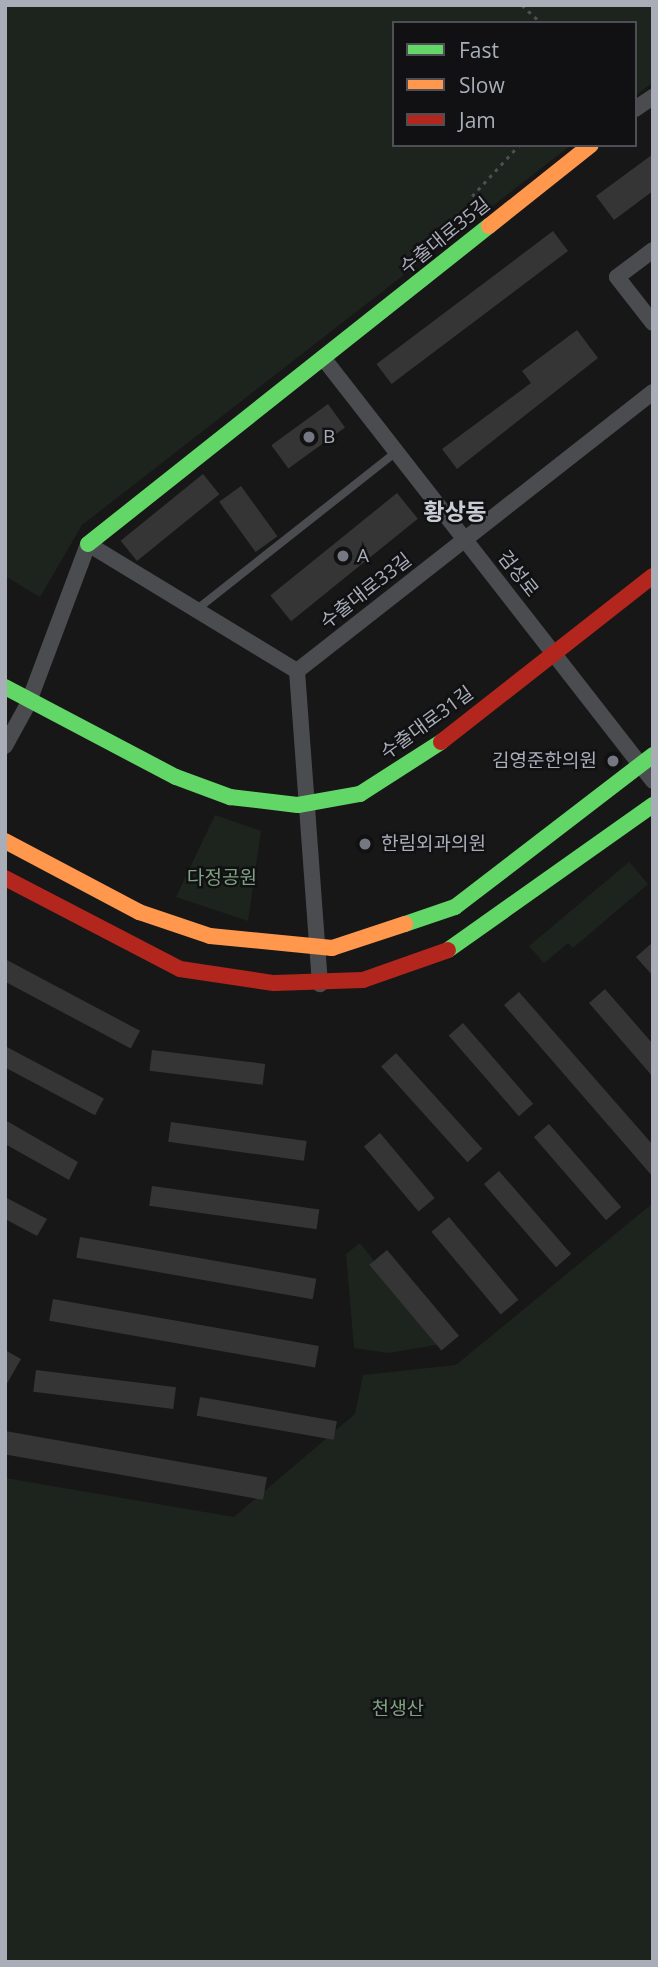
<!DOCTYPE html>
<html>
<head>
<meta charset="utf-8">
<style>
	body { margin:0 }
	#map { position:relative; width:658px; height:1967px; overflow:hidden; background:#171717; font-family:"Open Sans","Noto Sans KR",sans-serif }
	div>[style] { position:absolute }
	.green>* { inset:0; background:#1d241e }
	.building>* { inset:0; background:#353536; transform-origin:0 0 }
	.path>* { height:2.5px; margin-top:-1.25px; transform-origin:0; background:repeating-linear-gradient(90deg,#4d4e52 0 3.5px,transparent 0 8.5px) }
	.lane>* { height:8px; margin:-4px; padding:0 4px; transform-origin:4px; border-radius:4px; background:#4b4c50 }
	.street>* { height:16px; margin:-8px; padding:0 8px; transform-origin:8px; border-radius:8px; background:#4b4c50 }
	.fast>* { height:16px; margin:-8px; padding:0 8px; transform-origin:8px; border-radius:8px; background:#63d668 }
	.slow>* { height:16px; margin:-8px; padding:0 8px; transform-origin:8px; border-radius:8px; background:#ff974d }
	.jam>* { height:16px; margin:-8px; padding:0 8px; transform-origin:8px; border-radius:8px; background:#b3261e }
	.dots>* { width:19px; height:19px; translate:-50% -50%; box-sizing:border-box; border:4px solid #111113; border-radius:50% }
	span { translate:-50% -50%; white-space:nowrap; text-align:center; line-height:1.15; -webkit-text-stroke:5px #111113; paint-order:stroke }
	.street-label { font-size:19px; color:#a8adb8 }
	.poi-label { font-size:19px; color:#a8adb8 }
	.left { translate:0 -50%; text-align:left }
	.right { translate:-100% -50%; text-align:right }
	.park-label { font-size:19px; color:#7fa381 }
	.quarter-label { font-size:23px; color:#c9ccd4; font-weight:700 }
	.frame { position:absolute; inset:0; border:7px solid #a8adb8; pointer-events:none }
	.legend { position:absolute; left:392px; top:21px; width:245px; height:126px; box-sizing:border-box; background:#111113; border:2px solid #4d4f55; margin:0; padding:9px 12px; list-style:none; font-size:21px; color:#a8adb8 }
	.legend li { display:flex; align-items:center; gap:14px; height:35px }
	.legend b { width:35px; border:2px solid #4d4f55 }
</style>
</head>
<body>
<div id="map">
	<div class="green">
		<i style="clip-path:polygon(5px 5px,653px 5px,653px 82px,635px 96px,635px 23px,394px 23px,394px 145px,571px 145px,82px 525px,40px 597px,5px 576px)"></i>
		<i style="clip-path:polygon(215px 815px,261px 831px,248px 921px,176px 897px)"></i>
		<i style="clip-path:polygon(629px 862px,648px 884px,573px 948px,568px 943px,544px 963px,529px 946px)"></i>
		<i style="clip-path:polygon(653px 1203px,653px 1962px,5px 1962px,5px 1478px,234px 1517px,355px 1414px,363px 1375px,456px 1365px)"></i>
		<i style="clip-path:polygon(360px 1243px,441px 1344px,389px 1353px,354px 1348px,346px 1254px)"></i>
	</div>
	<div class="building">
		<i style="clip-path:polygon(653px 154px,653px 191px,614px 220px,596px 196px)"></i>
		<i style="left:553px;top:231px;width:25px;height:221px;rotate:53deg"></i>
		<i style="clip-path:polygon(577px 330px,598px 358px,457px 469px,442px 449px,531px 383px,522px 371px)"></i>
		<i style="left:328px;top:404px;width:29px;height:70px;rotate:54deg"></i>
		<i style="left:203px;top:474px;width:26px;height:106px;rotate:51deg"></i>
		<i style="left:241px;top:486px;width:62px;height:27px;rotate:54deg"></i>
		<i style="left:397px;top:493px;width:33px;height:163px;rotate:51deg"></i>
		<i style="clip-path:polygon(653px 942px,653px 976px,636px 957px)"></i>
		<i style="left:5px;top:959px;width:153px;height:20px;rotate:28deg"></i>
		<i style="clip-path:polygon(605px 989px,653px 1044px,653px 1077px,589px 1003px)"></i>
		<i style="clip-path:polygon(519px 992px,653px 1145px,653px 1177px,504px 1005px)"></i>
		<i style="left:463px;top:1023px;width:107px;height:19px;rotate:49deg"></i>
		<i style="left:5px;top:1046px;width:112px;height:19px;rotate:28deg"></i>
		<i style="left:152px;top:1050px;width:114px;height:21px;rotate:7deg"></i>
		<i style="left:396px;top:1053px;width:129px;height:20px;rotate:48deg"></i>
		<i style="clip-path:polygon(5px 1120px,78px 1162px,69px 1180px,5px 1144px)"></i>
		<i style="left:171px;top:1122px;width:137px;height:20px;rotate:8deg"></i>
		<i style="left:549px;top:1124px;width:110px;height:20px;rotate:49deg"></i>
		<i style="left:380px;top:1133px;width:85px;height:21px;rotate:50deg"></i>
		<i style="left:499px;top:1171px;width:110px;height:20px;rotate:49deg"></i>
		<i style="left:152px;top:1186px;width:169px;height:20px;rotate:8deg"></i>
		<i style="clip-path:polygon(5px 1197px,47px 1219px,37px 1236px,5px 1219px)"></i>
		<i style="left:449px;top:1217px;width:108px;height:23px;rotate:50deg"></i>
		<i style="left:80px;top:1237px;width:240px;height:21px;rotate:10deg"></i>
		<i style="left:387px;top:1250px;width:112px;height:23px;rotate:50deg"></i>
		<i style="left:53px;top:1299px;width:270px;height:22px;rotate:10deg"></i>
		<i style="clip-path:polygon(5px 1350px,21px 1359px,5px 1387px)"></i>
		<i style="left:36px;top:1370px;width:141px;height:22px;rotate:7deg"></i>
		<i style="left:200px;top:1397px;width:139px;height:19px;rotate:10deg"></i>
		<i style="left:5px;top:1431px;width:266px;height:23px;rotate:10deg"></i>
	</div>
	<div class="path">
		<i style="left:522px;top:5px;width:26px;rotate:43deg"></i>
		<i style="left:481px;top:208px;width:15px;rotate:-127deg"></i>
		<i style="left:472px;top:196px;width:69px;rotate:-47.3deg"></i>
	</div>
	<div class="lane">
		<i style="left:196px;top:610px;width:256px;rotate:-38.3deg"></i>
	</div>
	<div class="street">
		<i style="left:635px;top:109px;width:22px;rotate:-34deg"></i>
		<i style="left:653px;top:250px;width:45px;rotate:143.1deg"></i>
		<i style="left:617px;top:277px;width:58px;rotate:52deg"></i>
		<i style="left:324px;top:359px;width:535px;rotate:52.06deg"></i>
		<i style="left:297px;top:671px;width:452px;rotate:-38.1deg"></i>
		<i style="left:297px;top:671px;width:314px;rotate:85.8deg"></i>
		<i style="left:5px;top:746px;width:48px;rotate:-61.3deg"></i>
		<i style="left:28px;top:704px;width:171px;rotate:-69.4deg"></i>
		<i style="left:88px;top:544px;width:245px;rotate:31.3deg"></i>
	</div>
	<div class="fast">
		<i style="left:88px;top:544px;width:512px;rotate:-38.42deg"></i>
		<i style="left:5px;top:687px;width:193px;rotate:27.8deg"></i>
		<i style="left:176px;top:777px;width:58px;rotate:20.3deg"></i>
		<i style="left:230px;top:797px;width:68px;rotate:6.7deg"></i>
		<i style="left:298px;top:805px;width:63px;rotate:-10.1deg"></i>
		<i style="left:360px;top:794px;width:96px;rotate:-32.7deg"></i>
		<i style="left:405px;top:924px;width:53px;rotate:-18.8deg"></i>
		<i style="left:455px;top:907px;width:250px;rotate:-37.5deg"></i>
		<i style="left:448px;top:950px;width:251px;rotate:-35.3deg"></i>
	</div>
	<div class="slow">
		<i style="left:489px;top:226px;width:130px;rotate:-38.5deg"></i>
		<i style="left:5px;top:841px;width:152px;rotate:27.9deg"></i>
		<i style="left:139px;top:912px;width:75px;rotate:18.7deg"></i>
		<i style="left:210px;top:936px;width:123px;rotate:5.6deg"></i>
		<i style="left:332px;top:948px;width:77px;rotate:-18.2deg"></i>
	</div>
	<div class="jam">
		<i style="left:441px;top:742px;width:269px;rotate:-38.1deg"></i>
		<i style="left:5px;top:878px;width:197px;rotate:27.5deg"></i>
		<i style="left:180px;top:969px;width:95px;rotate:8.5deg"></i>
		<i style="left:274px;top:983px;width:89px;rotate:-1.9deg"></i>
		<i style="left:363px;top:980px;width:90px;rotate:-19.4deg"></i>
	</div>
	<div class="dots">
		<i style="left:309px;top:437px;background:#757880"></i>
		<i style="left:343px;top:556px;background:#757880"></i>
		<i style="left:613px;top:761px;background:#757880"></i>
		<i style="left:365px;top:844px;background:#757880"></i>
	</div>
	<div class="street-label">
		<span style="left:445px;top:236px;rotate:-39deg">수출대로35길</span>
		<span style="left:518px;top:574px;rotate:52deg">검성로</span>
		<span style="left:366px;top:591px;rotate:-38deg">수출대로33길</span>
		<span style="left:427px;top:723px;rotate:-36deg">수출대로31길</span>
	</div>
	<div class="poi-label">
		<span class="left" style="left:323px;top:437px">B</span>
		<span class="left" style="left:357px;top:556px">A</span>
		<span class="right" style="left:597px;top:761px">김영준한의원</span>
		<span class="left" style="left:381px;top:844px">한림외과의원</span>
	</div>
	<div class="park-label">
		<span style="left:222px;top:878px">다정공원</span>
		<span style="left:398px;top:1709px">천생산</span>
	</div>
	<div class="quarter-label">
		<span style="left:455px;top:511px">황상동</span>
	</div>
	<div class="frame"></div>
	<ul class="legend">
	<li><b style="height:9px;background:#63d668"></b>Fast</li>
	<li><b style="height:9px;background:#ff974d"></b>Slow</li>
	<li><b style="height:9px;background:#b3261e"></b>Jam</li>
	</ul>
</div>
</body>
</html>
